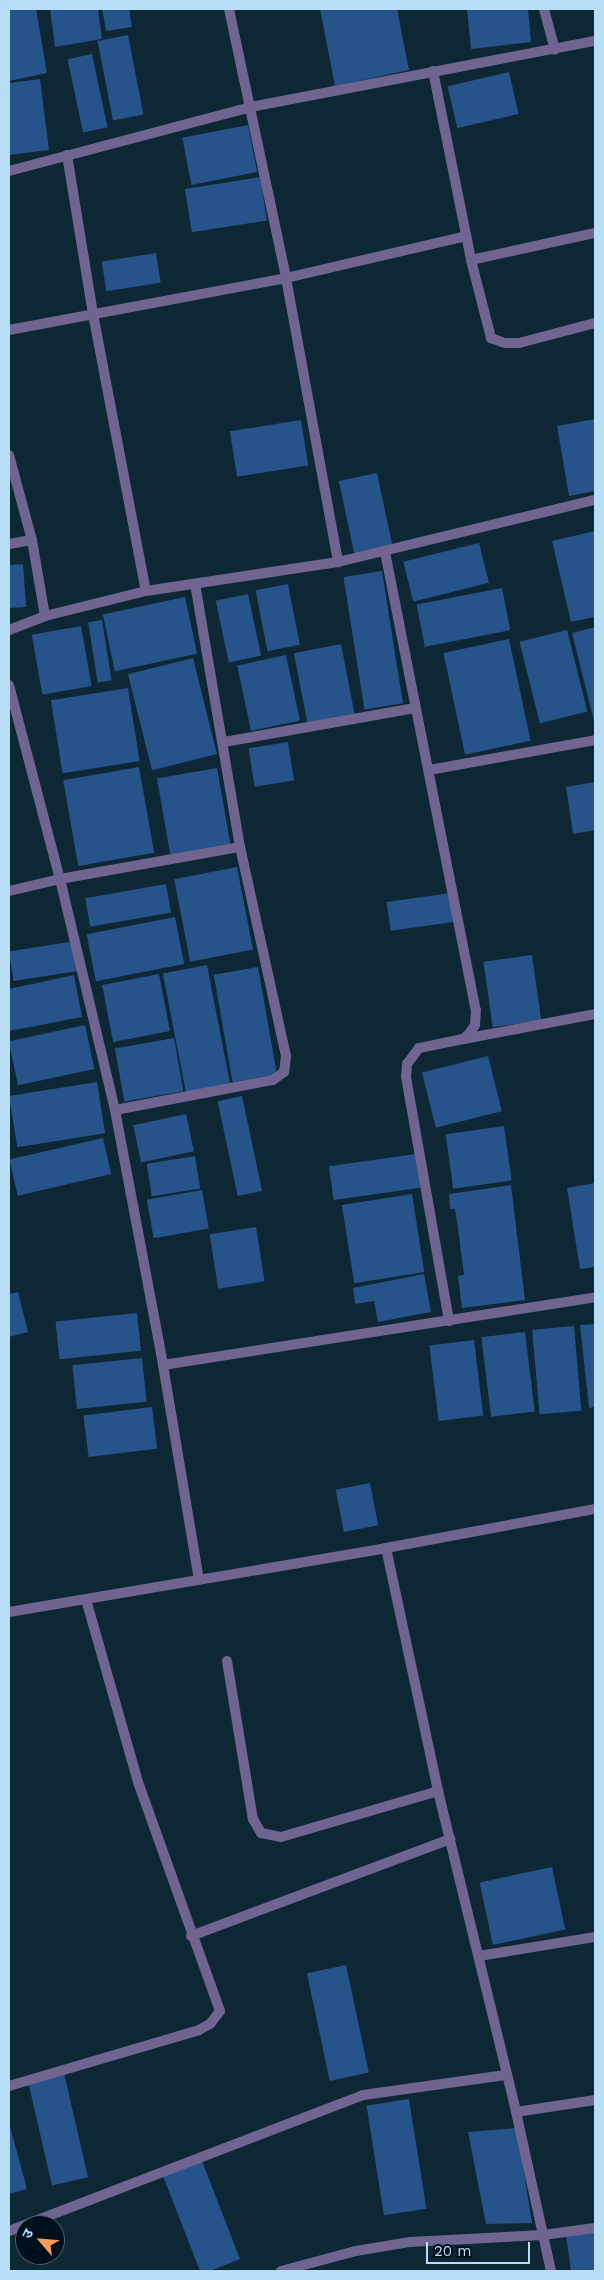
<!DOCTYPE html>
<html>
<head>
<meta charset="utf-8">
<style>
	body { margin:0 }
	#map { position:relative; width:604px; height:2280px; overflow:hidden; background:#0d2735; font-family:"Work Sans","Noto Sans Devanagari",sans-serif }
	div>[style] { position:absolute }
	.building>* { inset:0; background:#25538a; transform-origin:0 0 }
	.minor>* { height:10px; margin:-5px; padding:0 5px; transform-origin:5px; border-radius:5px; background:#6f6590 }
	span { translate:-50% -50%; white-space:nowrap; text-align:center; line-height:1.15; -webkit-text-stroke:5px #000f1c; paint-order:stroke }
	.frame { position:absolute; inset:0; border:10px solid #b8def6; pointer-events:none }
	.north { position:absolute; left:15px; top:2215px; width:50px; height:50px; box-sizing:border-box; background:#000f1c; border:1px solid #4a6273; border-radius:50%; rotate:297deg; font-size:14px; font-weight:700; line-height:20px; text-align:center; color:#b8def6 }
	.north::after { content:''; display:block; margin:auto; width:18px; height:22px; background:#fd9c56; clip-path:polygon(50% 0,100% 100%,50% 72%,0 100%) }
	.scale { position:absolute; left:426px; top:2242px; width:104px; height:22px; box-sizing:border-box; border:2px solid #b8def6; border-top:0; padding-left:6px; font-size:15px; line-height:18px; white-space:nowrap; color:#b8def6; -webkit-text-stroke:4px #000f1c; paint-order:stroke }
</style>
</head>
<body>
<div id="map">
	<div class="building">
		<i style="clip-path:polygon(9px 9px,36px 9px,47px 73px,9px 81px)"></i>
		<i style="clip-path:polygon(50px 9px,98px 9px,102px 39px,55px 47px)"></i>
		<i style="clip-path:polygon(102px 9px,129px 9px,132px 27px,106px 31px)"></i>
		<i style="clip-path:polygon(320px 9px,397px 9px,409px 70px,335px 86px)"></i>
		<i style="clip-path:polygon(467px 9px,528px 9px,531px 42px,471px 49px)"></i>
		<i style="left:128px;top:35px;width:81px;height:31px;rotate:79deg"></i>
		<i style="left:92px;top:54px;width:75px;height:25px;rotate:78deg"></i>
		<i style="left:509px;top:72px;width:43px;height:63px;rotate:77deg"></i>
		<i style="clip-path:polygon(40px 79px,49px 150px,9px 155px,9px 83px)"></i>
		<i style="left:248px;top:125px;width:48px;height:67px;rotate:79deg"></i>
		<i style="left:260px;top:177px;width:44px;height:76px;rotate:81deg"></i>
		<i style="left:156px;top:253px;width:30px;height:55px;rotate:81deg"></i>
		<i style="clip-path:polygon(595px 419px,595px 491px,569px 496px,557px 426px)"></i>
		<i style="left:301px;top:420px;width:46px;height:72px;rotate:81deg"></i>
		<i style="left:377px;top:473px;width:76px;height:39px;rotate:78deg"></i>
		<i style="clip-path:polygon(595px 531px,595px 617px,571px 622px,552px 541px)"></i>
		<i style="left:479px;top:543px;width:41px;height:78px;rotate:76deg"></i>
		<i style="clip-path:polygon(23px 564px,26px 607px,9px 608px,9px 565px)"></i>
		<i style="left:382px;top:571px;width:134px;height:39px;rotate:81deg"></i>
		<i style="left:288px;top:584px;width:62px;height:33px;rotate:79deg"></i>
		<i style="left:502px;top:588px;width:43px;height:87px;rotate:79deg"></i>
		<i style="left:248px;top:594px;width:63px;height:33px;rotate:78deg"></i>
		<i style="left:185px;top:597px;width:58px;height:84px;rotate:78deg"></i>
		<i style="left:102px;top:620px;width:61px;height:14px;rotate:81deg"></i>
		<i style="left:81px;top:626px;width:61px;height:50px;rotate:80deg"></i>
		<i style="clip-path:polygon(595px 627px,595px 725px,572px 633px)"></i>
		<i style="left:567px;top:630px;width:84px;height:49px;rotate:76deg"></i>
		<i style="left:509px;top:639px;width:104px;height:67px;rotate:78deg"></i>
		<i style="left:341px;top:644px;width:71px;height:48px;rotate:79deg"></i>
		<i style="left:286px;top:655px;width:67px;height:50px;rotate:78deg"></i>
		<i style="left:193px;top:658px;width:99px;height:67px;rotate:76deg"></i>
		<i style="left:128px;top:688px;width:74px;height:78px;rotate:81deg"></i>
		<i style="left:288px;top:742px;width:39px;height:40px;rotate:81deg"></i>
		<i style="left:139px;top:767px;width:87px;height:77px;rotate:80deg"></i>
		<i style="left:217px;top:768px;width:77px;height:61px;rotate:80deg"></i>
		<i style="clip-path:polygon(595px 782px,595px 830px,573px 834px,566px 787px)"></i>
		<i style="left:237px;top:867px;width:84px;height:64px;rotate:79deg"></i>
		<i style="left:166px;top:884px;width:29px;height:82px;rotate:80deg"></i>
		<i style="left:451px;top:893px;width:29px;height:65px;rotate:82deg"></i>
		<i style="left:175px;top:917px;width:48px;height:90px;rotate:79deg"></i>
		<i style="left:75px;top:941px;width:30px;height:67px;rotate:81deg"></i>
		<i style="left:532px;top:955px;width:66px;height:49px;rotate:82deg"></i>
		<i style="left:207px;top:965px;width:121px;height:45px;rotate:79deg"></i>
		<i style="left:258px;top:967px;width:109px;height:45px;rotate:80deg"></i>
		<i style="left:159px;top:974px;width:58px;height:58px;rotate:79deg"></i>
		<i style="clip-path:polygon(74px 975px,82px 1017px,9px 1031px,9px 989px)"></i>
		<i style="left:85px;top:1025px;width:45px;height:78px;rotate:78deg"></i>
		<i style="left:174px;top:1038px;width:54px;height:60px;rotate:80deg"></i>
		<i style="left:488px;top:1056px;width:57px;height:68px;rotate:76deg"></i>
		<i style="left:97px;top:1082px;width:52px;height:89px;rotate:81deg"></i>
		<i style="left:242px;top:1096px;width:97px;height:25px;rotate:78deg"></i>
		<i style="left:186px;top:1114px;width:38px;height:54px;rotate:78deg"></i>
		<i style="left:504px;top:1126px;width:55px;height:59px;rotate:82deg"></i>
		<i style="left:103px;top:1138px;width:37px;height:96px;rotate:77deg"></i>
		<i style="left:416px;top:1154px;width:34px;height:88px;rotate:82deg"></i>
		<i style="left:195px;top:1156px;width:33px;height:49px;rotate:81deg"></i>
		<i style="clip-path:polygon(595px 1183px,595px 1267px,580px 1269px,567px 1188px)"></i>
		<i style="clip-path:polygon(511px 1185px,525px 1300px,462px 1308px,458px 1276px,464px 1275px,458px 1229px,455px 1209px,450px 1209px,449px 1194px)"></i>
		<i style="left:202px;top:1190px;width:39px;height:56px;rotate:80deg"></i>
		<i style="left:412px;top:1194px;width:79px;height:71px;rotate:81deg"></i>
		<i style="left:256px;top:1227px;width:55px;height:47px;rotate:81deg"></i>
		<i style="clip-path:polygon(424px 1274px,431px 1312px,378px 1322px,374px 1301px,355px 1304px,353px 1288px)"></i>
		<i style="clip-path:polygon(18px 1292px,28px 1332px,9px 1337px,9px 1294px)"></i>
		<i style="left:137px;top:1313px;width:38px;height:82px;rotate:84deg"></i>
		<i style="clip-path:polygon(595px 1324px,595px 1407px,589px 1408px,580px 1325px)"></i>
		<i style="left:574px;top:1326px;width:85px;height:42px;rotate:85deg"></i>
		<i style="left:525px;top:1332px;width:80px;height:44px;rotate:83deg"></i>
		<i style="left:474px;top:1340px;width:76px;height:45px;rotate:83deg"></i>
		<i style="left:142px;top:1358px;width:44px;height:70px;rotate:84deg"></i>
		<i style="left:152px;top:1407px;width:42px;height:69px;rotate:83deg"></i>
		<i style="left:370px;top:1483px;width:43px;height:35px;rotate:79deg"></i>
		<i style="left:552px;top:1867px;width:64px;height:74px;rotate:78deg"></i>
		<i style="left:346px;top:1965px;width:110px;height:40px;rotate:78deg"></i>
		<i style="left:64px;top:2073px;width:107px;height:37px;rotate:77deg"></i>
		<i style="left:409px;top:2099px;width:111px;height:43px;rotate:81deg"></i>
		<i style="clip-path:polygon(9px 2123px,27px 2189px,9px 2194px)"></i>
		<i style="clip-path:polygon(517px 2128px,532px 2223px,486px 2224px,468px 2132px)"></i>
		<i style="clip-path:polygon(202px 2161px,240px 2259px,210px 2271px,200px 2271px,163px 2176px)"></i>
		<i style="clip-path:polygon(595px 2232px,595px 2271px,571px 2271px,566px 2236px)"></i>
	</div>
	<div class="minor">
		<i style="left:229px;top:9px;width:275px;rotate:78deg"></i>
		<i style="left:286px;top:278px;width:289px;rotate:79.6deg"></i>
		<i style="left:544px;top:9px;width:42px;rotate:75deg"></i>
		<i style="left:433px;top:71px;width:193px;rotate:78.6deg"></i>
		<i style="left:471px;top:260px;width:81px;rotate:75.6deg"></i>
		<i style="left:491px;top:338px;width:15px;rotate:20deg"></i>
		<i style="left:505px;top:343px;width:14px"></i>
		<i style="left:519px;top:343px;width:79px;rotate:-14.7deg"></i>
		<i style="left:67px;top:155px;width:161px;rotate:80.7deg"></i>
		<i style="left:93px;top:314px;width:282px;rotate:79.2deg"></i>
		<i style="left:9px;top:171px;width:250px;rotate:-14.8deg"></i>
		<i style="left:251px;top:107px;width:350px;rotate:-10.9deg"></i>
		<i style="left:471px;top:260px;width:127px;rotate:-12.3deg"></i>
		<i style="left:9px;top:330px;width:282px;rotate:-10.6deg"></i>
		<i style="left:286px;top:278px;width:185px;rotate:-13.1deg"></i>
		<i style="left:9px;top:455px;width:88px;rotate:74.9deg"></i>
		<i style="left:32px;top:540px;width:77px;rotate:80.3deg"></i>
		<i style="left:9px;top:544px;width:23px;rotate:-10deg"></i>
		<i style="left:385px;top:552px;width:467px;rotate:78.8deg"></i>
		<i style="left:476px;top:1010px;width:15px;rotate:94deg"></i>
		<i style="left:475px;top:1025px;width:11px;rotate:124deg"></i>
		<i style="left:469px;top:1034px;width:8px;rotate:140deg"></i>
		<i style="left:463px;top:1039px;width:45px;rotate:168.4deg"></i>
		<i style="left:419px;top:1048px;width:20px;rotate:127deg"></i>
		<i style="left:407px;top:1064px;width:13px;rotate:94deg"></i>
		<i style="left:406px;top:1077px;width:248px;rotate:80deg"></i>
		<i style="left:9px;top:630px;width:39px;rotate:-21deg"></i>
		<i style="left:45px;top:616px;width:104px;rotate:-13.9deg"></i>
		<i style="left:146px;top:591px;width:194px;rotate:-8.6deg"></i>
		<i style="left:338px;top:562px;width:264px;rotate:-13.6deg"></i>
		<i style="left:9px;top:685px;width:201px;rotate:75.3deg"></i>
		<i style="left:60px;top:879px;width:237px;rotate:76.6deg"></i>
		<i style="left:115px;top:1110px;width:259px;rotate:79.3deg"></i>
		<i style="left:163px;top:1365px;width:217px;rotate:80.5deg"></i>
		<i style="left:224px;top:742px;width:194px;rotate:-10.1deg"></i>
		<i style="left:429px;top:770px;width:169px;rotate:-10.2deg"></i>
		<i style="left:9px;top:891px;width:52px;rotate:-13.2deg"></i>
		<i style="left:60px;top:879px;width:183px;rotate:-10.1deg"></i>
		<i style="left:464px;top:1039px;width:133px;rotate:-10.8deg"></i>
		<i style="left:115px;top:1110px;width:161px;rotate:-10.8deg"></i>
		<i style="left:273px;top:1080px;width:14px;rotate:-36deg"></i>
		<i style="left:284px;top:1072px;width:7px;rotate:-82deg"></i>
		<i style="left:285px;top:1065px;width:9px;rotate:-84deg"></i>
		<i style="left:286px;top:1056px;width:214px;rotate:-102.4deg"></i>
		<i style="left:240px;top:847px;width:267px;rotate:-99.7deg"></i>
		<i style="left:163px;top:1365px;width:437px;rotate:-8.9deg"></i>
		<i style="left:386px;top:1548px;width:249px;rotate:77.9deg"></i>
		<i style="left:438px;top:1791px;width:330px;rotate:76.3deg"></i>
		<i style="left:516px;top:2112px;width:163px;rotate:77.6deg"></i>
		<i style="left:9px;top:1612px;width:382px;rotate:-9.6deg"></i>
		<i style="left:386px;top:1548px;width:213px;rotate:-10.6deg"></i>
		<i style="left:227px;top:1661px;width:160px;rotate:80.7deg"></i>
		<i style="left:253px;top:1819px;width:16px;rotate:60deg"></i>
		<i style="left:261px;top:1833px;width:20px;rotate:11deg"></i>
		<i style="left:281px;top:1837px;width:164px;rotate:-16.3deg"></i>
		<i style="left:191px;top:1936px;width:277px;rotate:-20.5deg"></i>
		<i style="left:479px;top:1956px;width:118px;rotate:-9.3deg"></i>
		<i style="left:9px;top:2086px;width:198px;rotate:-16.4deg"></i>
		<i style="left:199px;top:2030px;width:13px;rotate:-29deg"></i>
		<i style="left:210px;top:2024px;width:16px;rotate:-52deg"></i>
		<i style="left:220px;top:2011px;width:243px;rotate:-109.7deg"></i>
		<i style="left:138px;top:1782px;width:190px;rotate:-105.9deg"></i>
		<i style="left:516px;top:2112px;width:80px;rotate:-8.6deg"></i>
		<i style="left:9px;top:2231px;width:379px;rotate:-21deg"></i>
		<i style="left:363px;top:2095px;width:144px;rotate:-8deg"></i>
		<i style="left:281px;top:2271px;width:78px;rotate:-14.9deg"></i>
		<i style="left:356px;top:2251px;width:55px;rotate:-9.5deg"></i>
		<i style="left:410px;top:2242px;width:133px;rotate:-3deg"></i>
		<i style="left:543px;top:2235px;width:52px;rotate:-7.7deg"></i>
	</div>
	<div class="frame"></div>
	<div class="north">उ</div>
	<div class="scale">20 m</div>
</div>
</body>
</html>
